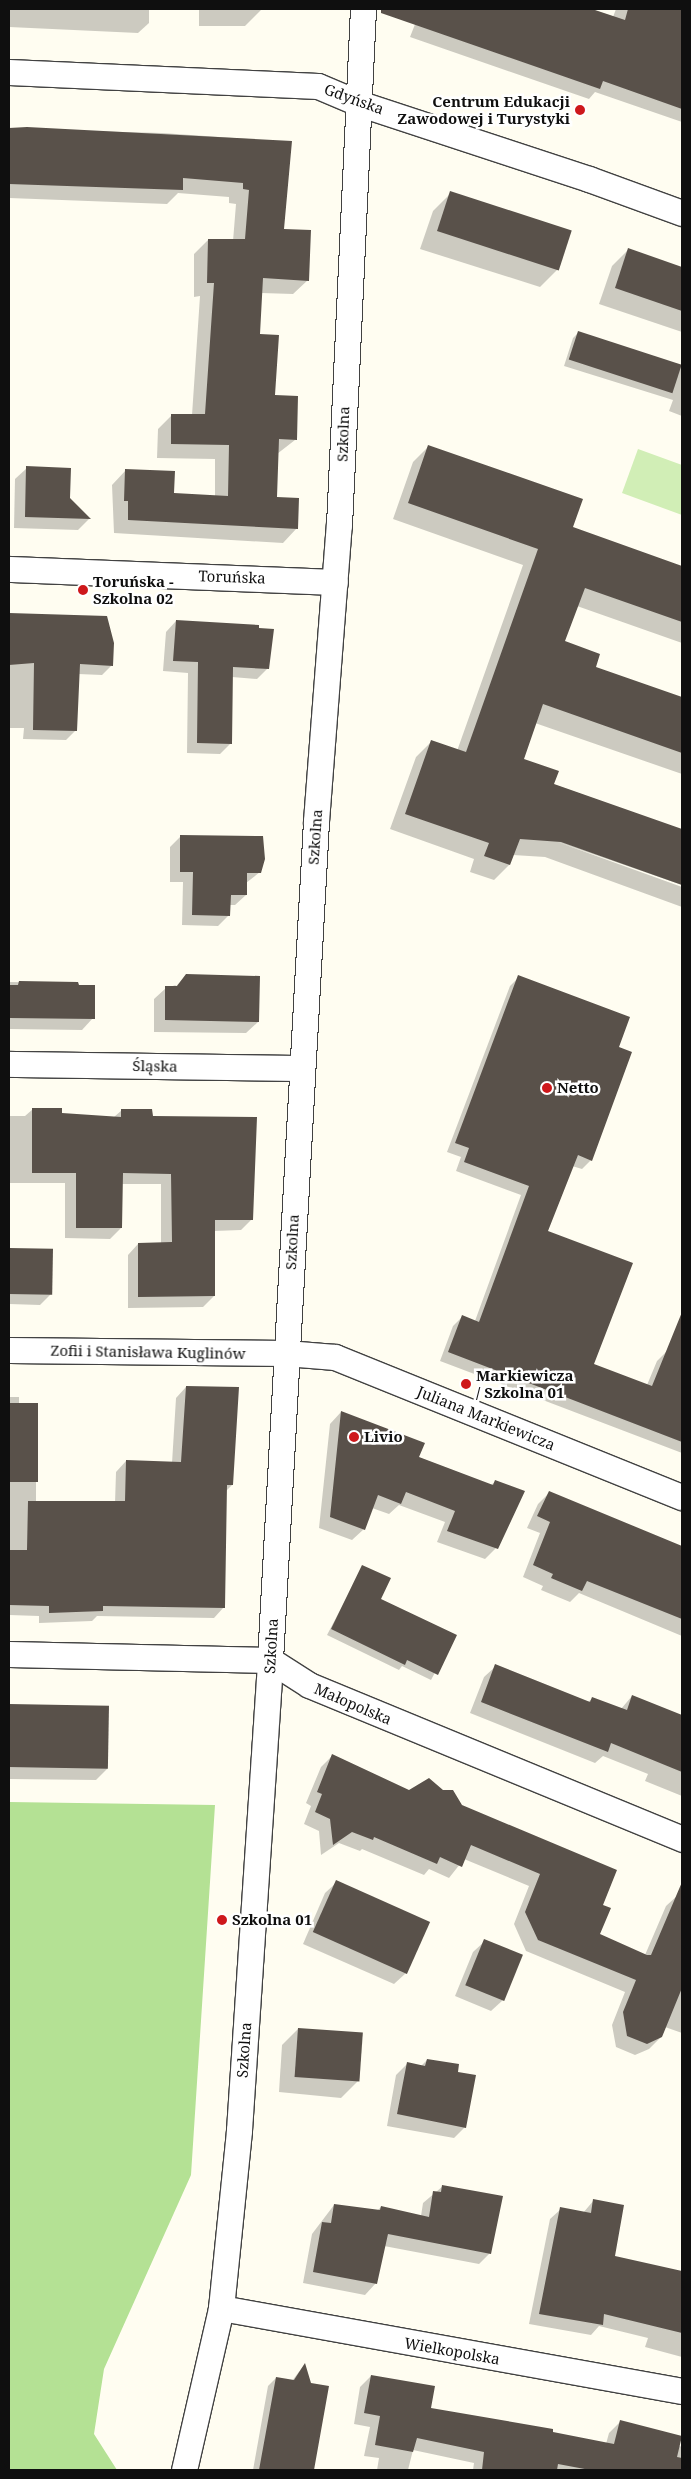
<!DOCTYPE html>
<html>
<head>
<meta charset="utf-8">
<style>
	body { margin:0 }
	#map { position:relative; width:691px; height:2479px; overflow:hidden; background:#fffdf1; font-family:"Noto Serif",serif }
	div>[style] { position:absolute }
	.green>* { inset:0; background:#d1eeb6 }
	.forest>* { inset:0; background:#b4e194 }
	.shadow>* { inset:0; background:#0003 }
	.building>* { inset:0; background:#59514a; transform-origin:0 0 }
	.roads { filter:drop-shadow(1px 0 #424242) drop-shadow(-1px 0 #424242) drop-shadow(0 1px #424242) drop-shadow(0 -1px #424242) }
	.minor>* { height:25px; margin:-12.5px; padding:0 12.5px; transform-origin:12.5px; border-radius:12.5px; background:#fff }
	.dots>* { width:14px; height:14px; translate:-50% -50%; box-sizing:border-box; border:2px solid #fff; border-radius:50% }
	span { translate:-50% -50%; white-space:nowrap; text-align:center; line-height:1.15; -webkit-text-stroke:5px #fff; paint-order:stroke }
	.street-label { font-size:15px; color:#0f0f0f }
	.poi-label { font-size:15px; color:#0f0f0f; font-weight:700 }
	.right { translate:-100% -50%; text-align:right }
	.left { translate:0 -50%; text-align:left }
	.frame { position:absolute; inset:0; border:10px solid #0f0f0f; pointer-events:none }
</style>
</head>
<body>
<div id="map">
	<div class="green">
		<i style="clip-path:polygon(638px 449px,682px 465px,682px 515px,622px 493px)"></i>
	</div>
	<div class="forest">
		<i style="clip-path:polygon(9px 1802px,215px 1805px,191px 2175px,104px 2369px,94px 2434px,117px 2470px,9px 2470px)"></i>
	</div>
	<div class="shadow">
		<i style="clip-path:polygon(9px 9px,149px 9px,149px 23px,138px 33px,9px 27px)"></i>
		<i style="clip-path:polygon(199px 9px,262px 9px,245px 26px,199px 26px)"></i>
		<i style="clip-path:polygon(421px 9px,588px 9px,613px 17px,616px 9px,682px 9px,682px 122px,595px 92px,589px 99px,410px 37px)"></i>
		<i style="clip-path:polygon(9px 129px,162px 133px,290px 142px,283px 230px,308px 280px,293px 294px,261px 293px,258px 335px,274px 396px,295px 440px,277px 454px,276px 498px,297px 528px,283px 543px,114px 533px,112px 485px,126px 470px,173px 495px,215px 496px,215px 459px,157px 458px,158px 429px,172px 415px,192px 415px,200px 296px,194px 297px,194px 254px,208px 240px,233px 241px,236px 204px,229px 203px,229px 197px,178px 193px,167px 204px,9px 198px)"></i>
		<i style="clip-path:polygon(451px 193px,558px 269px,540px 287px,420px 249px,433px 211px)"></i>
		<i style="clip-path:polygon(628px 250px,682px 268px,682px 332px,599px 304px,612px 266px)"></i>
		<i style="clip-path:polygon(579px 332px,682px 367px,682px 416px,669px 411px,673px 400px,564px 366px,573px 338px)"></i>
		<i style="clip-path:polygon(429px 446px,572px 528px,682px 567px,682px 643px,577px 606px,564px 642px,594px 667px,682px 698px,682px 774px,535px 723px,523px 759px,553px 784px,682px 830px,682px 885px,555px 841px,682px 887px,682px 907px,545px 857px,513px 855px,509px 865px,494px 880px,470px 872px,474px 859px,390px 829px,416px 757px,431px 742px,457px 751px,523px 565px,393px 519px,413px 462px)"></i>
		<i style="clip-path:polygon(27px 468px,69px 498px,89px 519px,78px 530px,14px 528px,15px 479px)"></i>
		<i style="clip-path:polygon(18px 614px,112px 665px,102px 675px,78px 674px,76px 730px,66px 740px,23px 739px,24px 728px,9px 728px,9px 615px)"></i>
		<i style="clip-path:polygon(176px 621px,273px 630px,268px 668px,257px 679px,232px 677px,231px 743px,220px 754px,187px 753px,188px 673px,163px 671px,166px 632px)"></i>
		<i style="clip-path:polygon(181px 836px,260px 872px,246px 883px,246px 895px,235px 905px,229px 905px,229px 915px,218px 926px,182px 925px,183px 882px,170px 882px,170px 847px)"></i>
		<i style="clip-path:polygon(186px 975px,258px 1022px,246px 1033px,154px 1032px,154px 999px,166px 988px,176px 985px,172px 991px)"></i>
		<i style="clip-path:polygon(519px 977px,617px 1048px,591px 1160px,582px 1169px,572px 1166px,546px 1231px,592px 1365px,647px 1385px,657px 1361px,666px 1352px,682px 1358px,682px 1453px,440px 1361px,453px 1326px,462px 1317px,475px 1321px,521px 1195px,456px 1171px,461px 1157px,447px 1152px,510px 986px)"></i>
		<i style="clip-path:polygon(9px 982px,77px 983px,93px 1018px,82px 1030px,9px 1029px)"></i>
		<i style="clip-path:polygon(33px 1109px,60px 1114px,114px 1117px,122px 1110px,151px 1117px,252px 1219px,241px 1230px,214px 1231px,214px 1296px,203px 1307px,128px 1308px,128px 1255px,138px 1244px,161px 1244px,161px 1184px,122px 1184px,121px 1228px,110px 1239px,65px 1238px,65px 1183px,9px 1183px,9px 1116px,25px 1116px)"></i>
		<i style="clip-path:polygon(9px 1250px,51px 1250px,51px 1294px,40px 1305px,9px 1304px)"></i>
		<i style="clip-path:polygon(186px 1387px,232px 1485px,226px 1491px,224px 1607px,214px 1618px,97px 1616px,92px 1621px,39px 1623px,39px 1616px,9px 1615px,9px 1397px,19px 1397px,19px 1404px,36px 1404px,36px 1502px,115px 1503px,116px 1472px,126px 1461px,172px 1463px,176px 1398px)"></i>
		<i style="clip-path:polygon(341px 1412px,418px 1457px,491px 1485px,496px 1481px,496px 1548px,485px 1559px,437px 1542px,445px 1522px,399px 1505px,389px 1514px,372px 1508px,364px 1529px,352px 1540px,319px 1528px,330px 1424px)"></i>
		<i style="clip-path:polygon(549px 1493px,682px 1547px,682px 1636px,579px 1593px,570px 1602px,541px 1590px,543px 1586px,523px 1577px,540px 1533px,527px 1528px,538px 1504px)"></i>
		<i style="clip-path:polygon(363px 1566px,380px 1599px,455px 1635px,431px 1680px,402px 1666px,399px 1670px,327px 1635px)"></i>
		<i style="clip-path:polygon(496px 1666px,588px 1702px,593px 1698px,621px 1709px,632px 1696px,682px 1716px,682px 1796px,645px 1781px,648px 1774px,603px 1756px,595px 1763px,470px 1713px,484px 1677px)"></i>
		<i style="clip-path:polygon(9px 1706px,108px 1707px,107px 1769px,96px 1780px,9px 1779px)"></i>
		<i style="clip-path:polygon(333px 1755px,409px 1791px,461px 1806px,601px 1905px,599px 1935px,645px 1955px,666px 1906px,678px 1895px,682px 1897px,682px 2033px,665px 2027px,661px 2037px,649px 2049px,635px 2055px,616px 2047px,612px 2025px,625px 1992px,526px 1951px,514px 1924px,529px 1886px,464px 1859px,449px 1878px,429px 1869px,424px 1875px,362px 1849px,360px 1851px,339px 1843px,321px 1855px,319px 1831px,304px 1824px,311px 1806px,306px 1803px,321px 1767px)"></i>
		<i style="clip-path:polygon(337px 1882px,428px 1922px,406px 1973px,394px 1984px,303px 1944px,325px 1893px)"></i>
		<i style="clip-path:polygon(485px 1941px,503px 2000px,491px 2011px,455px 1996px,473px 1952px)"></i>
		<i style="clip-path:polygon(298px 2029px,358px 2081px,341px 2098px,279px 2092px,282px 2045px)"></i>
		<i style="clip-path:polygon(427px 2060px,465px 2127px,454px 2138px,387px 2126px,396px 2075px,407px 2064px,421px 2066px)"></i>
		<i style="clip-path:polygon(443px 2186px,490px 2253px,479px 2264px,384px 2246px,376px 2283px,365px 2295px,303px 2283px,312px 2234px,334px 2205px,377px 2211px,381px 2207px,421px 2216px,423px 2203px)"></i>
		<i style="clip-path:polygon(594px 2200px,613px 2257px,682px 2272px,682px 2357px,645px 2347px,648px 2338px,599px 2326px,591px 2335px,529px 2324px,550px 2219px,561px 2209px,583px 2213px)"></i>
		<i style="clip-path:polygon(304px 2365px,310px 2384px,328px 2387px,313px 2470px,253px 2470px,268px 2386px,276px 2378px,292px 2381px)"></i>
		<i style="clip-path:polygon(371px 2376px,429px 2409px,606px 2444px,609px 2433px,620px 2422px,682px 2447px,682px 2470px,473px 2470px,474px 2463px,413px 2450px,408px 2470px,377px 2470px,379px 2458px,364px 2456px,370px 2427px,354px 2424px,360px 2387px)"></i>
	</div>
	<div class="building">
		<i style="clip-path:polygon(381px 9px,592px 9px,625px 20px,628px 9px,682px 9px,682px 109px,603px 81px,600px 89px,381px 13px)"></i>
		<i style="clip-path:polygon(27px 127px,292px 141px,284px 229px,311px 230px,309px 281px,263px 278px,260px 334px,279px 335px,275px 395px,298px 396px,297px 440px,279px 439px,277px 497px,299px 498px,298px 529px,128px 520px,128px 501px,124px 501px,125px 469px,175px 471px,174px 493px,228px 496px,229px 445px,171px 444px,171px 414px,205px 414px,214px 283px,207px 283px,208px 239px,245px 239px,249px 190px,243px 189px,243px 183px,183px 178px,183px 190px,9px 184px,9px 128px)"></i>
		<i style="left:450px;top:191px;width:128px;height:42px;rotate:18deg"></i>
		<i style="clip-path:polygon(628px 248px,682px 267px,682px 311px,615px 288px)"></i>
		<i style="left:578px;top:331px;width:109px;height:30px;rotate:18deg"></i>
		<i style="clip-path:polygon(428px 445px,583px 499px,573px 527px,682px 566px,682px 622px,585px 588px,565px 641px,600px 654px,596px 667px,682px 697px,682px 753px,543px 704px,524px 759px,559px 771px,554px 784px,682px 829px,682px 885px,561px 842px,520px 839px,510px 865px,484px 856px,489px 843px,405px 814px,431px 740px,466px 752px,538px 549px,408px 503px)"></i>
		<i style="clip-path:polygon(26px 466px,71px 468px,70px 498px,91px 519px,25px 517px)"></i>
		<i style="clip-path:polygon(9px 613px,107px 616px,114px 643px,113px 666px,80px 664px,77px 731px,33px 730px,34px 663px,9px 665px)"></i>
		<i style="clip-path:polygon(176px 620px,259px 625px,259px 628px,274px 629px,269px 669px,233px 667px,232px 744px,197px 743px,198px 662px,173px 661px)"></i>
		<i style="clip-path:polygon(180px 835px,263px 836px,265px 859px,261px 873px,247px 873px,247px 895px,231px 895px,230px 916px,192px 915px,193px 872px,180px 872px)"></i>
		<i style="clip-path:polygon(186px 974px,260px 976px,259px 1022px,165px 1020px,165px 986px,177px 986px)"></i>
		<i style="clip-path:polygon(518px 975px,630px 1017px,619px 1047px,632px 1052px,592px 1161px,578px 1155px,548px 1231px,633px 1263px,594px 1364px,652px 1386px,682px 1312px,682px 1442px,448px 1352px,462px 1315px,479px 1322px,529px 1186px,464px 1162px,469px 1148px,455px 1143px)"></i>
		<i style="clip-path:polygon(19px 981px,78px 982px,79px 985px,95px 985px,95px 1019px,9px 1018px,9px 985px,18px 985px)"></i>
		<i style="clip-path:polygon(32px 1108px,62px 1108px,62px 1113px,121px 1117px,121px 1109px,152px 1109px,153px 1116px,257px 1117px,253px 1220px,215px 1220px,215px 1296px,138px 1297px,138px 1243px,172px 1242px,171px 1174px,123px 1173px,122px 1228px,76px 1228px,76px 1173px,32px 1173px)"></i>
		<i style="left:9px;top:1248px;width:44px;height:46px;rotate:1deg"></i>
		<i style="clip-path:polygon(186px 1386px,239px 1387px,233px 1485px,227px 1485px,225px 1608px,103px 1606px,103px 1611px,49px 1613px,49px 1606px,9px 1605px,9px 1550px,27px 1550px,28px 1501px,125px 1501px,126px 1460px,181px 1462px)"></i>
		<i style="left:9px;top:1403px;width:29px;height:79px"></i>
		<i style="clip-path:polygon(341px 1411px,425px 1443px,419px 1457px,493px 1485px,495px 1480px,525px 1491px,498px 1549px,447px 1531px,455px 1511px,406px 1492px,401px 1504px,378px 1495px,365px 1530px,330px 1517px)"></i>
		<i style="clip-path:polygon(549px 1491px,682px 1546px,682px 1619px,587px 1581px,582px 1591px,551px 1578px,553px 1574px,533px 1565px,550px 1522px,537px 1516px)"></i>
		<i style="clip-path:polygon(362px 1565px,391px 1578px,381px 1599px,457px 1635px,438px 1675px,407px 1660px,405px 1665px,331px 1629px)"></i>
		<i style="clip-path:polygon(495px 1664px,590px 1702px,592px 1697px,627px 1710px,632px 1695px,682px 1715px,682px 1772px,611px 1743px,608px 1752px,481px 1702px)"></i>
		<i style="left:9px;top:1704px;width:100px;height:63px;rotate:1deg"></i>
		<i style="clip-path:polygon(332px 1754px,409px 1790px,429px 1778px,443px 1790px,453px 1790px,462px 1805px,617px 1870px,603px 1905px,611px 1908px,600px 1934px,647px 1955px,651px 1955px,682px 1882px,682px 1988px,662px 2037px,647px 2044px,627px 2036px,623px 2012px,636px 1980px,538px 1940px,525px 1912px,540px 1874px,471px 1845px,462px 1867px,440px 1857px,437px 1864px,374px 1837px,373px 1840px,352px 1832px,333px 1845px,330px 1819px,315px 1812px,322px 1794px,317px 1792px)"></i>
		<i style="left:336px;top:1880px;width:103px;height:57px;rotate:24deg"></i>
		<i style="left:484px;top:1939px;width:42px;height:50px;rotate:22deg"></i>
		<i style="left:298px;top:2028px;width:65px;height:49px;rotate:4deg"></i>
		<i style="clip-path:polygon(427px 2059px,459px 2064px,458px 2072px,476px 2075px,466px 2128px,397px 2114px,407px 2062px,425px 2066px)"></i>
		<i style="clip-path:polygon(442px 2185px,503px 2196px,491px 2254px,388px 2234px,377px 2284px,313px 2272px,322px 2222px,331px 2223px,334px 2204px,380px 2210px,381px 2206px,429px 2217px,433px 2191px,441px 2192px)"></i>
		<i style="clip-path:polygon(593px 2199px,624px 2205px,615px 2256px,682px 2271px,682px 2333px,604px 2314px,603px 2325px,539px 2314px,560px 2207px,591px 2213px)"></i>
		<i style="clip-path:polygon(305px 2363px,311px 2383px,329px 2386px,314px 2470px,259px 2470px,276px 2377px,294px 2380px)"></i>
		<i style="clip-path:polygon(371px 2375px,435px 2386px,431px 2408px,553px 2429px,553px 2432px,614px 2444px,620px 2420px,682px 2436px,677px 2457px,682px 2458px,682px 2470px,590px 2470px,558px 2464px,557px 2470px,482px 2470px,484px 2452px,417px 2438px,413px 2452px,375px 2445px,380px 2416px,364px 2413px)"></i>
	</div>
	<div class="roads">
		<div class="minor">
			<i style="left:9px;top:72px;width:309px;rotate:2.6deg"></i>
			<i style="left:318px;top:86px;width:43px;rotate:23deg"></i>
			<i style="left:358px;top:103px;width:243px;rotate:18.2deg"></i>
			<i style="left:589px;top:179px;width:99px;rotate:20.1deg"></i>
			<i style="left:9px;top:569px;width:326px;rotate:2.3deg"></i>
			<i style="left:9px;top:1064px;width:293px;rotate:0.8deg"></i>
			<i style="left:9px;top:1350px;width:277px;rotate:0.6deg"></i>
			<i style="left:286px;top:1353px;width:49px;rotate:4.7deg"></i>
			<i style="left:335px;top:1357px;width:374px;rotate:22deg"></i>
			<i style="left:9px;top:1654px;width:261px;rotate:1.3deg"></i>
			<i style="left:270px;top:1660px;width:46px;rotate:32.7deg"></i>
			<i style="left:309px;top:1685px;width:404px;rotate:22.4deg"></i>
			<i style="left:221px;top:2308px;width:468px;rotate:10.2deg"></i>
			<i style="left:184px;top:2470px;width:166px;rotate:-77.1deg"></i>
			<i style="left:221px;top:2308px;width:179px;rotate:-84.2deg"></i>
			<i style="left:239px;top:2130px;width:471px;rotate:-86.2deg"></i>
			<i style="left:270px;top:1660px;width:840px;rotate:-86.86deg"></i>
			<i style="left:316px;top:821px;width:297px;rotate:-85.6deg"></i>
			<i style="left:339px;top:525px;width:517px;rotate:-87.34deg"></i>
		</div>
	</div>
	<div class="dots">
		<i style="left:580px;top:110px;background:#ce181b"></i>
		<i style="left:83px;top:590px;background:#ce181b"></i>
		<i style="left:547px;top:1088px;background:#ce181b"></i>
		<i style="left:466px;top:1384px;background:#ce181b"></i>
		<i style="left:354px;top:1437px;background:#ce181b"></i>
		<i style="left:222px;top:1920px;background:#ce181b"></i>
	</div>
	<div class="street-label">
		<span style="left:354px;top:99px;rotate:20deg">Gdyńska</span>
		<span style="left:343px;top:434px;rotate:-88deg">Szkolna</span>
		<span style="left:232px;top:577px;rotate:2deg">Toruńska</span>
		<span style="left:315px;top:837px;rotate:-86deg">Szkolna</span>
		<span style="left:155px;top:1066px;rotate:1deg">Śląska</span>
		<span style="left:292px;top:1242px;rotate:-87deg">Szkolna</span>
		<span style="left:148px;top:1352px;rotate:1deg">Zofii i Stanisława Kuglinów</span>
		<span style="left:486px;top:1418px;rotate:22deg">Juliana Markiewicza</span>
		<span style="left:271px;top:1646px;rotate:-87deg">Szkolna</span>
		<span style="left:353px;top:1704px;rotate:23deg">Małopolska</span>
		<span style="left:244px;top:2050px;rotate:-86deg">Szkolna</span>
		<span style="left:452px;top:2351px;rotate:10deg">Wielkopolska</span>
	</div>
	<div class="poi-label">
		<span class="right" style="left:570px;top:110px">Centrum Edukacji<br>Zawodowej i Turystyki</span>
		<span class="left" style="left:93px;top:590px">Toruńska -<br>Szkolna 02</span>
		<span class="left" style="left:557px;top:1088px">Netto</span>
		<span class="left" style="left:476px;top:1384px">Markiewicza<br>/ Szkolna 01</span>
		<span class="left" style="left:364px;top:1437px">Livio</span>
		<span class="left" style="left:232px;top:1920px">Szkolna 01</span>
	</div>
	<div class="frame"></div>
</div>
</body>
</html>
